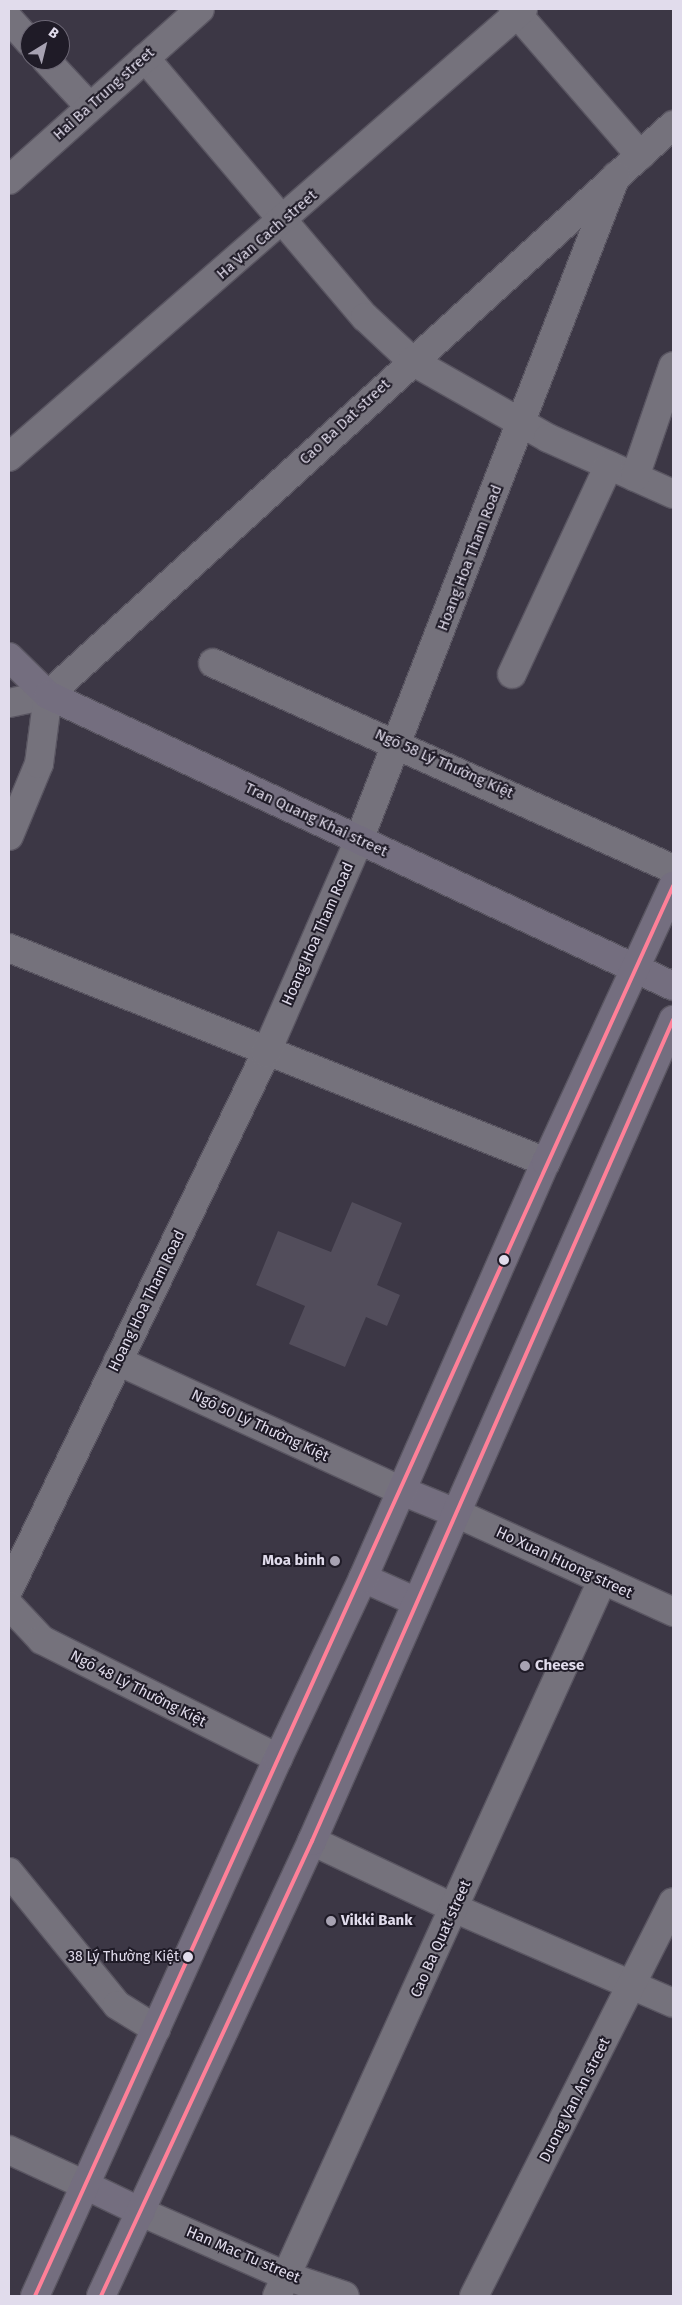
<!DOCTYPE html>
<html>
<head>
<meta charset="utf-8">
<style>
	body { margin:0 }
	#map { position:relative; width:682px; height:2305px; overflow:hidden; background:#3c3745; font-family:"Fira Sans",sans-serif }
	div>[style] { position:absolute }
	.building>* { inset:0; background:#524d5b }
	.roads { filter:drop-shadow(1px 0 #595561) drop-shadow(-1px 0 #595561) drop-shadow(0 1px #595561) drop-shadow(0 -1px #595561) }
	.minor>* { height:28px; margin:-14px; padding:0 14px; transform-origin:14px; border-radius:14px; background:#75727c }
	.major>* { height:28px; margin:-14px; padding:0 14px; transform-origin:14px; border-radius:14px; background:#746e7f }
	.bus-1>* { height:4px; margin:-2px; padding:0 2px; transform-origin:2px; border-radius:2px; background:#ff8098 }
	.dots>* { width:14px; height:14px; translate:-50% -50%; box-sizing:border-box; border:2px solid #1f1b27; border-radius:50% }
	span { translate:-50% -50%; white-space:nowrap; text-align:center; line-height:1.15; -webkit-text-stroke:4px #1f1b27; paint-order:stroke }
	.bus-label { font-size:14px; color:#e1dcec }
	.right { translate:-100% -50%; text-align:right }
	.street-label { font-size:15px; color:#e1dcec }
	.poi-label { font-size:15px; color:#e1dcec; font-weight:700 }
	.left { translate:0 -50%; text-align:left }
	.frame { position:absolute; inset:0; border:10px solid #e1dcec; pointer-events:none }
	.north { position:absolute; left:20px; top:20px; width:50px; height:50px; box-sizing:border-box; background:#1f1b27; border:1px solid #6d6876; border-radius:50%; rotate:36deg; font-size:14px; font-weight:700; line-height:20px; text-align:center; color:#e1dcec }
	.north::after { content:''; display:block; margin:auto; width:18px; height:22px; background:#a7a2b2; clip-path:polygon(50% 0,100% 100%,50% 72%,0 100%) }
</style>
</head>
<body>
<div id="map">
	<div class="building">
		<i style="clip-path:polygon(352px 1202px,402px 1223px,377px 1285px,400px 1295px,387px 1326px,366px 1317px,345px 1367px,289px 1344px,305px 1306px,256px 1285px,278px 1231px,331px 1252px)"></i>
	</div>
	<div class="roads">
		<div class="minor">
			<i style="left:513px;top:9px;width:194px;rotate:49deg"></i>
			<i style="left:9px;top:19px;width:31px;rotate:48deg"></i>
			<i style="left:145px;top:58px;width:340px;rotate:49.7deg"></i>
			<i style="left:365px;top:317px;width:64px;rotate:43.1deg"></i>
			<i style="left:412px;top:361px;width:156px;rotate:29.5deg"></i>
			<i style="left:548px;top:438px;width:137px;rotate:24.1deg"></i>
			<i style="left:46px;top:60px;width:64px;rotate:46.9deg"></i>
			<i style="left:9px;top:180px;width:256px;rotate:-41.8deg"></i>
			<i style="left:9px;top:457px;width:682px;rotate:-41.08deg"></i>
			<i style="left:635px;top:477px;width:117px;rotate:-71.1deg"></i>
			<i style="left:213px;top:663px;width:504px;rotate:24.12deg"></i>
			<i style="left:512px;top:674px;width:230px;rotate:-65.1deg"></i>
			<i style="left:9px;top:703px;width:40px;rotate:-12deg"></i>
			<i style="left:48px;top:695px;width:846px;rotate:-42.36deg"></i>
			<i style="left:9px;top:836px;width:78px;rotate:-67.4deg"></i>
			<i style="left:39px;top:764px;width:70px;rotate:-82.6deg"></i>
			<i style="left:9px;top:948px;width:578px;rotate:21.73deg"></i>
			<i style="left:118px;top:1361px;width:312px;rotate:24.6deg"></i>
			<i style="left:456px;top:1513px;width:239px;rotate:24.5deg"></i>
			<i style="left:9px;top:1589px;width:594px;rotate:-64.38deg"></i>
			<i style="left:266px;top:1053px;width:232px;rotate:-66.4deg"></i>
			<i style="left:359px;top:840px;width:712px;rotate:-68.84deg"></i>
			<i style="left:9px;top:1605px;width:48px;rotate:46.7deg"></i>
			<i style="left:42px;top:1640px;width:264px;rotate:26.6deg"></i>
			<i style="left:312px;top:1841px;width:159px;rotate:25.3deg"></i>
			<i style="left:456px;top:1909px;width:236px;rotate:23.4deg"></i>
			<i style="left:9px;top:1872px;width:171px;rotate:50.9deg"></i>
			<i style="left:117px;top:2005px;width:46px;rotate:31.6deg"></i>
			<i style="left:9px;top:2150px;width:84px;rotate:24.7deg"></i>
			<i style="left:141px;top:2212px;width:158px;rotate:23.8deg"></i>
			<i style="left:286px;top:2276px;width:62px;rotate:18.7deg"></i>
			<i style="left:277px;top:2296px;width:785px;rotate:-65.56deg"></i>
			<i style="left:474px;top:2296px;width:441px;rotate:-63.2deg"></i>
		</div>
		<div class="major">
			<i style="left:9px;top:657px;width:54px;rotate:44.3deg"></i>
			<i style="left:48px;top:695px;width:689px;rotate:24.97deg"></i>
			<i style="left:402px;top:1491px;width:58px;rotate:22.2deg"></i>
			<i style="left:363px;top:1578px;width:59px;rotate:24deg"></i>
			<i style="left:85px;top:2185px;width:62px;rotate:25.7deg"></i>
			<i style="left:35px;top:2296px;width:590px;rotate:-65.69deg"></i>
			<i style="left:278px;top:1758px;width:199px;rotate:-64.7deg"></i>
			<i style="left:363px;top:1578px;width:454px;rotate:-66.3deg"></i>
			<i style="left:546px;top:1162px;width:304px;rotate:-65.3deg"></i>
			<i style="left:101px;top:2296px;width:502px;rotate:-65.12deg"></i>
			<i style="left:312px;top:1841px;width:897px;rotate:-66.26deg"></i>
		</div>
	</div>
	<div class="bus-1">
		<i style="left:35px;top:2296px;width:1548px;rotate:-65.65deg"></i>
		<i style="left:101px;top:2296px;width:502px;rotate:-65.12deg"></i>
		<i style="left:312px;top:1841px;width:897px;rotate:-66.26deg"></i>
	</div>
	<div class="dots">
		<i style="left:504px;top:1260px;background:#e1dcec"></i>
		<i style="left:335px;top:1561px;background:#a7a2b2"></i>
		<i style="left:525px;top:1666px;background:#a7a2b2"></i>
		<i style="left:331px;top:1921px;background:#a7a2b2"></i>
		<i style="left:188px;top:1957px;background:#e1dcec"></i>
	</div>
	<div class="bus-label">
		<span class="right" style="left:179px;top:1957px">38 Lý Thường Kiệt</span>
	</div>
	<div class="street-label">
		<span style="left:104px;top:94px;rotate:-42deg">Hai Ba Trung street</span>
		<span style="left:267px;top:235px;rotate:-41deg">Ha Van Cach street</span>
		<span style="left:345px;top:422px;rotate:-43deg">Cao Ba Dat street</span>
		<span style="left:470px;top:558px;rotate:-69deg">Hoang Hoa Tham Road</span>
		<span style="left:444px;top:764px;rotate:24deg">Ngõ 58 Lý Thường Kiệt</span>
		<span style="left:316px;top:820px;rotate:25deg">Tran Quang Khai street</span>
		<span style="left:318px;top:934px;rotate:-66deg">Hoang Hoa Tham Road</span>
		<span style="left:147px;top:1301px;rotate:-64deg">Hoang Hoa Tham Road</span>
		<span style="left:260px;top:1426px;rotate:25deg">Ngõ 50 Lý Thường Kiệt</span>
		<span style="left:564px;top:1563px;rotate:25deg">Ho Xuan Huong street</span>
		<span style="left:138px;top:1689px;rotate:27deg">Ngõ 48 Lý Thường Kiệt</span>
		<span style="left:441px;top:1939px;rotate:-66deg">Cao Ba Quat street</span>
		<span style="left:575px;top:2100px;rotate:-63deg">Duong Van An street</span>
		<span style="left:243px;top:2255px;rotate:23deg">Han Mac Tu street</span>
	</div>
	<div class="poi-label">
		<span class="right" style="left:325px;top:1561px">Moa binh</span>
		<span class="left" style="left:535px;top:1666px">Cheese</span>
		<span class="left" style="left:341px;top:1921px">Vikki Bank</span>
	</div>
	<div class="frame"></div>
	<div class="north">B</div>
</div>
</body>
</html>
